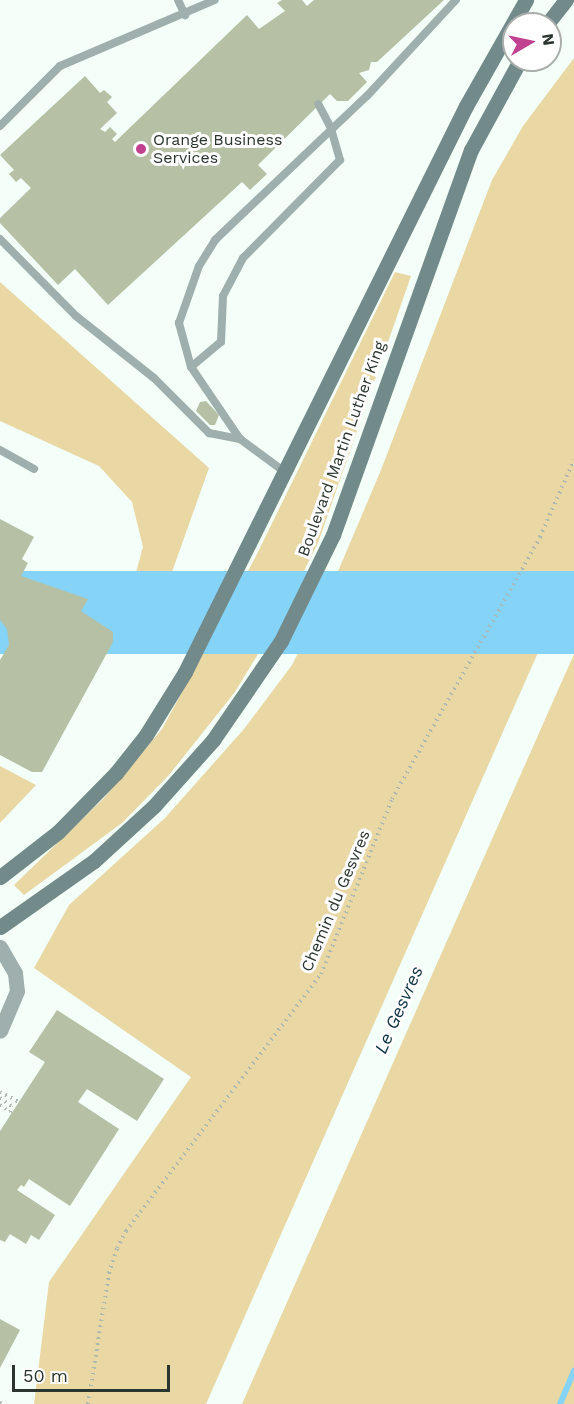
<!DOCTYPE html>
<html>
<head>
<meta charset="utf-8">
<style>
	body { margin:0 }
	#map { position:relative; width:574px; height:1404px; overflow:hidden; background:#f3fff8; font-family:"Work Sans",sans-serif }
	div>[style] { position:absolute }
	.green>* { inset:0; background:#e9d7a4 }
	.water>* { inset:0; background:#85d3f7; transform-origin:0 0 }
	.stream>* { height:6px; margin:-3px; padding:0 3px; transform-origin:3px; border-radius:3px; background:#85d3f7 }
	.building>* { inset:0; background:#b5c0a4 }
	.path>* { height:4px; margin-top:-2px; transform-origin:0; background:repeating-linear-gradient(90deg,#abb7b0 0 1.5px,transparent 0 6px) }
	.service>* { height:8px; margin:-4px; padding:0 4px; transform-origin:4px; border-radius:4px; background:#9fafae }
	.minor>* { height:15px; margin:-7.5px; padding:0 7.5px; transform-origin:7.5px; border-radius:7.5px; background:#9fafae }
	.secondary>* { height:15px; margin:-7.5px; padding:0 7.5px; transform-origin:7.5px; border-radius:7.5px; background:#728a89 }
	.dots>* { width:16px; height:16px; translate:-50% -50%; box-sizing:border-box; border:3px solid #fff; border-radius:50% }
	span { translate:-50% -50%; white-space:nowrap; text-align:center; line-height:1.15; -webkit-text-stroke:6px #fff; paint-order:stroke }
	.poi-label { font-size:16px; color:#29352e }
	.left { translate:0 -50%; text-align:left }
	.street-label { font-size:16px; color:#29352e }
	.water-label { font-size:18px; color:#103444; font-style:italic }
	.north { position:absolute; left:502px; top:12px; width:60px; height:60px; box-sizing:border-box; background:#fff; border:2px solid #a9aeab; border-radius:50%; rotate:81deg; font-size:16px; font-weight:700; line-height:24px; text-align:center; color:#29352e }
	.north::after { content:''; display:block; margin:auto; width:21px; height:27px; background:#bf418f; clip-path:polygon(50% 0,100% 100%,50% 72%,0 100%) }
	.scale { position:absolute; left:12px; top:1365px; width:158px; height:27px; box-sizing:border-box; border:3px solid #29352e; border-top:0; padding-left:8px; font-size:18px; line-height:21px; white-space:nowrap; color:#29352e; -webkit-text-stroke:4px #fff; paint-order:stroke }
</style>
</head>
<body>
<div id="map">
	<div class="green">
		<i style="clip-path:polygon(574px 58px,574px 571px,206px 1404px,34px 1404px,49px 1282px,191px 1077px,34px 968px,69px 905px,165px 818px,244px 729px,292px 665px,328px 595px,381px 470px,492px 180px,523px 126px)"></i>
		<i style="clip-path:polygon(395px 272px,411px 276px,318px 543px,285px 609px,235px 692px,169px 775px,122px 823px,24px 895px,14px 885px,103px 799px,162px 729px,255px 558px)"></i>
		<i style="clip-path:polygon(0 282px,209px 468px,162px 600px,142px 626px,125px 612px,143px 547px,132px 502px,99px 466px,0 421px)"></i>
		<i style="clip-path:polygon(574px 654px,574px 1404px,242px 1404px)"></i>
		<i style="clip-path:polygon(0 766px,36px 785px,0 823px)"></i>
	</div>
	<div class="water">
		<i style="left:574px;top:571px;width:83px;height:911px;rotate:90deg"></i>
	</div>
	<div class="stream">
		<i style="left:560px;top:1404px;width:36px;rotate:-67deg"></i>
	</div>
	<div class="building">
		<i style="clip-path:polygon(282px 0,302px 0,307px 6px,314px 0,444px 0,377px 62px,371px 62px,369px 70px,359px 73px,367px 82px,348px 101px,337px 101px,330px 94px,258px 165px,267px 174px,250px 190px,242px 182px,108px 305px,75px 269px,58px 285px,0 223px,0 218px,31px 188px,21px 178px,16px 182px,9px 174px,14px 170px,0 155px,85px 76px,100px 93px,104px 90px,112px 97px,107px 102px,117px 113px,100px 129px,105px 132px,110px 127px,117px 134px,112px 139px,115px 142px,247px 15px,259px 29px,285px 11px,277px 3px)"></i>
		<i style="clip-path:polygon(206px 401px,219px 415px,215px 425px,210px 425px,196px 411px,200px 402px)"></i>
		<i style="clip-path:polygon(0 519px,34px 537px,22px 559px,28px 563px,21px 576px,88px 599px,81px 611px,113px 632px,113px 642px,42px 772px,32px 772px,0 755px,0 660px,9px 645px,7px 629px,0 620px)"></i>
		<i style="clip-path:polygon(57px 1010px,164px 1079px,137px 1121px,87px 1089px,78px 1102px,119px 1129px,70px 1206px,29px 1179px,24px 1187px,21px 1185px,17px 1190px,55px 1215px,39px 1240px,31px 1235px,26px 1244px,10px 1234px,5px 1242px,0 1240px,0 1131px,45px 1062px,29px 1052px)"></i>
		<i style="clip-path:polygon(0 1319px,20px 1330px,0 1368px)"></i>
	</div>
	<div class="path">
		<i style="left:0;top:1092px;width:21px;rotate:28deg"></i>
		<i style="left:0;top:1098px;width:16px;rotate:35deg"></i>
		<i style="left:0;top:1105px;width:12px;rotate:35deg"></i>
		<i style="left:10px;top:1112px;width:6px;rotate:-59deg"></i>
		<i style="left:0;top:1403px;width:4px;rotate:14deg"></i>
		<i style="left:88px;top:1404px;width:133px;rotate:-80.9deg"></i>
		<i style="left:109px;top:1273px;width:26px;rotate:-72deg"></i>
		<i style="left:117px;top:1248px;width:19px;rotate:-62deg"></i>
		<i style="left:126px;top:1231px;width:323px;rotate:-52.8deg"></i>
		<i style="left:321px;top:974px;width:189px;rotate:-67.9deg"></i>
		<i style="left:392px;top:799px;width:301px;rotate:-60.5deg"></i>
		<i style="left:540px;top:537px;width:84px;rotate:-66.2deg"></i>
	</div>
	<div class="service">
		<i style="left:178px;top:0;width:17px;rotate:65deg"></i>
		<i style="left:0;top:126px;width:85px;rotate:-45deg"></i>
		<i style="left:60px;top:66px;width:168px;rotate:-23.1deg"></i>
		<i style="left:0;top:239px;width:108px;rotate:45.4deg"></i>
		<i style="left:76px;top:316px;width:100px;rotate:38.5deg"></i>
		<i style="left:154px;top:378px;width:78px;rotate:45deg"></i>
		<i style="left:209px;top:433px;width:32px;rotate:11deg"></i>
		<i style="left:240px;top:439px;width:56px;rotate:36.3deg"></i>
		<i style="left:191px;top:367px;width:46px;rotate:-105.3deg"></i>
		<i style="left:179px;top:323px;width:60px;rotate:-70.7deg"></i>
		<i style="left:199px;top:266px;width:31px;rotate:-58deg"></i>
		<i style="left:215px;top:240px;width:209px;rotate:-43.5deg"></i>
		<i style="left:367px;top:96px;width:131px;rotate:-47.2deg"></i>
		<i style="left:240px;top:439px;width:87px;rotate:-124.2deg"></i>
		<i style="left:191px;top:367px;width:39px;rotate:-40deg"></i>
		<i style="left:221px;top:342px;width:46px;rotate:-87.5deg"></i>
		<i style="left:223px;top:296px;width:43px;rotate:-62.2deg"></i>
		<i style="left:243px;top:258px;width:138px;rotate:-45.3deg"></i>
		<i style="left:340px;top:160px;width:33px;rotate:-106deg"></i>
		<i style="left:331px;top:128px;width:27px;rotate:-118deg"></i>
		<i style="left:0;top:450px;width:39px;rotate:29deg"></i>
	</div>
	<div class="minor">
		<i style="left:0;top:947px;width:30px;rotate:60deg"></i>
		<i style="left:15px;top:973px;width:18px;rotate:84deg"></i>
		<i style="left:17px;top:991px;width:43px;rotate:113deg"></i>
	</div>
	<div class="secondary">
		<i style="left:547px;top:24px;width:31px;rotate:-52deg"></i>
		<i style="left:0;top:877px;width:73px;rotate:-37.8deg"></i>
		<i style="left:58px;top:832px;width:83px;rotate:-45.5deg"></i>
		<i style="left:116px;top:773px;width:48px;rotate:-51.7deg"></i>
		<i style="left:146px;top:735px;width:74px;rotate:-58.2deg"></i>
		<i style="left:185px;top:672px;width:632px;rotate:-63.6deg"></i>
		<i style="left:466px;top:106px;width:122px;rotate:-60.5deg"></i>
		<i style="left:0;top:927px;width:115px;rotate:-35.1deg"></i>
		<i style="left:94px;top:861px;width:81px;rotate:-42.5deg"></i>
		<i style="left:154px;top:806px;width:89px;rotate:-48.2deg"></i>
		<i style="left:213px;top:740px;width:120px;rotate:-55.5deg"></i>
		<i style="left:281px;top:641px;width:118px;rotate:-63.9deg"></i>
		<i style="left:333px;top:535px;width:409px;rotate:-70.3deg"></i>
		<i style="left:471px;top:150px;width:102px;rotate:-61.4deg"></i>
	</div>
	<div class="dots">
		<i style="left:141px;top:149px;background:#bf418f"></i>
	</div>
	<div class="poi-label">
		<span class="left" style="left:153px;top:149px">Orange Business<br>Services</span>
	</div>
	<div class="street-label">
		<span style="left:342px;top:449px;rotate:-70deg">Boulevard Martin Luther King</span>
		<span style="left:336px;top:901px;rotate:-67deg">Chemin du Gesvres</span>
	</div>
	<div class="water-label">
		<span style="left:399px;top:1010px;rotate:-66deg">Le Gesvres</span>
	</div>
	<div class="north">N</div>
	<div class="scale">50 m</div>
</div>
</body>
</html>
